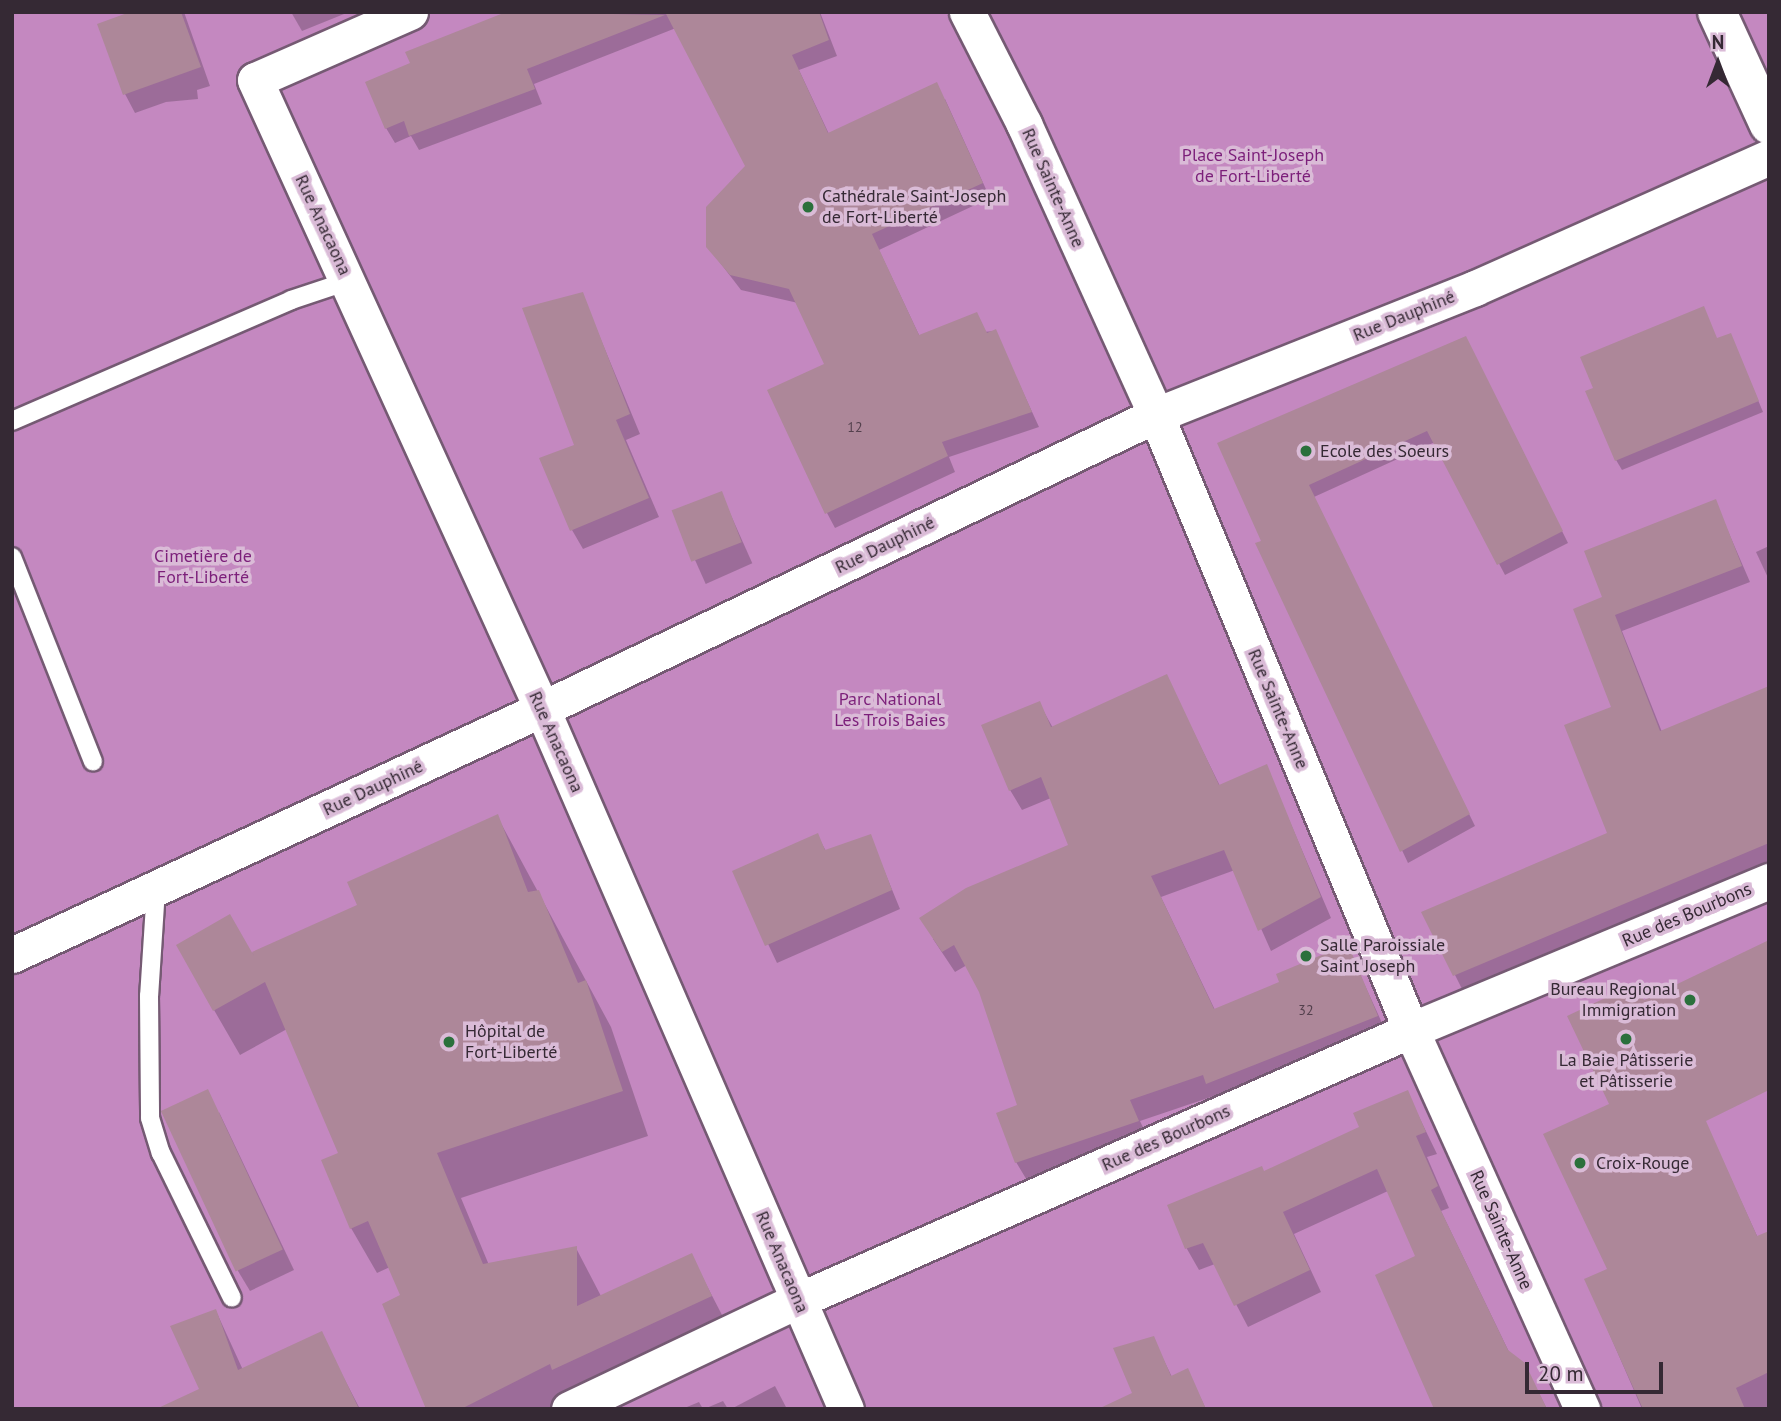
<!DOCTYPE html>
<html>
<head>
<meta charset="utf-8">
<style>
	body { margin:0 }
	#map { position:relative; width:1781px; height:1421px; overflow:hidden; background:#dabbd7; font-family:"PT Sans",sans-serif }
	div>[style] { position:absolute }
	.green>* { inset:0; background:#c488c0; transform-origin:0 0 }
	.shadow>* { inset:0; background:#0003; transform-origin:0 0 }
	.building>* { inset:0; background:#ad8799; transform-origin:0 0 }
	.roads { filter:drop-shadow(2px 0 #755a73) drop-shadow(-2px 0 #755a73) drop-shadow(0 2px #755a73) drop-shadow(0 -2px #755a73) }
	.lane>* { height:18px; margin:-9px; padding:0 9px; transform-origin:9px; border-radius:9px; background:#fff }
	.street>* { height:35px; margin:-17.5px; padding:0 17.5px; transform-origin:17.5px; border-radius:17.5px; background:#fff }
	.secondary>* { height:38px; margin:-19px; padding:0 19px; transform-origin:19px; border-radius:19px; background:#fff }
	.dots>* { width:19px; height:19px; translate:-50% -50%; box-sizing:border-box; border:4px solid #dabbd7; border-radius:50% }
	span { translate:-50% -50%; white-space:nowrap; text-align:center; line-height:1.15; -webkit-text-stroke:7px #dabbd7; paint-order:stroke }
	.number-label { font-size:14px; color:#53404d }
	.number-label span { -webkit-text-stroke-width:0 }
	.park-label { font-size:18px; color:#7c1f7a }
	.street-label { font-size:18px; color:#352934 }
	.poi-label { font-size:18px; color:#352934 }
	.left { translate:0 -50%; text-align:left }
	.right { translate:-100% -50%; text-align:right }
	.frame { position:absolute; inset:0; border:14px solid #352934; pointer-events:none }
	.north { position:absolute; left:1683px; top:28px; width:70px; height:70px; -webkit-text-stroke:5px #dabbd7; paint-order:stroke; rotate:0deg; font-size:19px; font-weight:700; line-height:28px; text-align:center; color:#352934 }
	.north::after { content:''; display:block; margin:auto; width:24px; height:32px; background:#352934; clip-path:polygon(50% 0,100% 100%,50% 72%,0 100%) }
	.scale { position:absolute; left:1525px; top:1362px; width:138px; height:32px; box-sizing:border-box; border:4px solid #352934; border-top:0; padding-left:9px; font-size:21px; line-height:24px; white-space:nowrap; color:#352934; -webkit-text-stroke:5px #dabbd7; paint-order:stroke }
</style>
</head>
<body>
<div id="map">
	<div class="green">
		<i style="left:12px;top:12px;width:1757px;height:1397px"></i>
	</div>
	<div class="shadow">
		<i style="clip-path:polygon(135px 12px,184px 12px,210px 86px,197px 90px,198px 99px,166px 102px,135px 113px,125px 94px)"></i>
		<i style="clip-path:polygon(291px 12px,349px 12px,302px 31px)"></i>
		<i style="clip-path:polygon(544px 12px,820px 12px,837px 56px,799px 70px,829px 134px,945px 99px,990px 198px,879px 250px,920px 337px,995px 331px,1039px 427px,949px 457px,955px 472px,835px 528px,827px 513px,827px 364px,798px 303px,741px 290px,708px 247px,747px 166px,676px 28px,534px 84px,542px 104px,419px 150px,411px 136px,395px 143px,386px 128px,413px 64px,408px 53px,504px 15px,510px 26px)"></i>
		<i style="clip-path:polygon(582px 294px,640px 434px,626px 440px,659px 517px,583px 549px,572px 530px)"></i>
		<i style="clip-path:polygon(1735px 345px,1763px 412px,1622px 470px,1616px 460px)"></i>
		<i style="clip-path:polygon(1472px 350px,1568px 543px,1505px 575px,1435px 442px,1314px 497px,1475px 826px,1408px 863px,1258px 544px,1264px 541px,1219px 444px)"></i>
		<i style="left:721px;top:493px;width:77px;height:51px;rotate:66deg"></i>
		<i style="clip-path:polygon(1715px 501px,1750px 582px,1622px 631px,1662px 732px,1769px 688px,1769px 863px,1463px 991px,1424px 913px,1609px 834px,1613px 708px,1604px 598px)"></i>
		<i style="clip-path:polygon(1769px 546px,1769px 580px,1756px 552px)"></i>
		<i style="clip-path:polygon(1166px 676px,1220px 786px,1266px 766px,1331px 918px,1271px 951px,1235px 870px,1161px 897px,1215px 1010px,1282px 983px,1347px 946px,1388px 1036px,1219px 1104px,1214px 1096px,1140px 1121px,1150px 1142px,1028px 1182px,1016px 1162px,1019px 1106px,981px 992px,967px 965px,955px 972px,933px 939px,1070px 846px,1051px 798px,1022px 810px,1010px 790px,1039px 703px,1053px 728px)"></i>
		<i style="clip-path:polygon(497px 816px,611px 1027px,648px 1136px,461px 1198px,489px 1265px,576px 1248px,601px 1296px,691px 1255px,736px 1342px,592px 1409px,428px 1409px,402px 1296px,390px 1267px,377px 1273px,351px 1228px,340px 1154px,287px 1029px,240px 1055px,214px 1010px,251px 954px,359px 906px)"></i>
		<i style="clip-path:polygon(817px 835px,826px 851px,870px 836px,900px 909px,777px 963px,734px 872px)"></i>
		<i style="clip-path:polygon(1407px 1092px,1437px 1154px,1427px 1157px,1449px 1208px,1441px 1211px,1510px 1354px,1524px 1364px,1547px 1409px,1438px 1409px,1417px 1257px,1388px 1191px,1294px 1234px,1321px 1292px,1248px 1327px,1215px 1264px,1199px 1270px,1187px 1249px,1169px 1206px,1264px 1173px,1361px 1128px)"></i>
		<i style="clip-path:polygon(219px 1112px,294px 1270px,250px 1291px,238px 1271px)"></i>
		<i style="clip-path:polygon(1705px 1122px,1758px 1238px,1769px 1245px,1769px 1409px,1642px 1409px,1586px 1280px,1609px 1270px)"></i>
		<i style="clip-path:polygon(216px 1311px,243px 1370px,321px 1334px,360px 1409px,210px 1409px)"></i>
		<i style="clip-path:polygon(1153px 1338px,1172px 1377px,1187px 1370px,1206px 1409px,1142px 1409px)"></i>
		<i style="clip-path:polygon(775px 1386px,787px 1409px,731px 1409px)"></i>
		<i style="clip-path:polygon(723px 1401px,728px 1409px,704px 1409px)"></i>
		<i style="clip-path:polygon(699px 1402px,703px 1409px,682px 1409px)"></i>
	</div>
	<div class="building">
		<i style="clip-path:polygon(130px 12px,181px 12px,201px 67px,123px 95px,97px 24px)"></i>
		<i style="clip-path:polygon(506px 12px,665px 15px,527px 69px,535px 89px,409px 136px,404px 121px,385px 129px,365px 82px,410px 63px,405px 52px)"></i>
		<i style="clip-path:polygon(665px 12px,819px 12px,829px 40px,792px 55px,828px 133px,937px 82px,983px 183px,872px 234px,919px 335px,977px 312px,987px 333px,996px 329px,1032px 412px,942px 442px,948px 456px,825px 514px,767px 390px,824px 364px,789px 289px,730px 275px,706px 247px,706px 207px,745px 166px)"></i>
		<i style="clip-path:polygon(583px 292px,630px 414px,616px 420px,649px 498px,570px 531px,539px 458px,574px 445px,522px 308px)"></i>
		<i style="clip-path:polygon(1704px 306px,1717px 338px,1731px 333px,1759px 401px,1615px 461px,1585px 391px,1593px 388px,1580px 357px)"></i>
		<i style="clip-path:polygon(1466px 336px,1563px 531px,1497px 565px,1427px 431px,1309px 485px,1470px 814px,1400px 852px,1255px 543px,1261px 541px,1217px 443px)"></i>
		<i style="left:722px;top:491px;width:55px;height:54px;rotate:69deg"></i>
		<i style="clip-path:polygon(1716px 499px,1742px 566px,1615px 615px,1660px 731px,1769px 686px,1769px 843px,1453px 976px,1421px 912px,1607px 833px,1564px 725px,1611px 707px,1573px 609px,1602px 597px,1584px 551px)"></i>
		<i style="clip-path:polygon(1167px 674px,1219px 785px,1267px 764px,1321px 897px,1258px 931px,1224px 850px,1151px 876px,1214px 1009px,1279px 982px,1276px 974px,1348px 944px,1378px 1016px,1206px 1084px,1203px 1075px,1130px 1100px,1139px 1121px,1015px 1163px,996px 1113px,1017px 1105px,979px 992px,954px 945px,942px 952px,919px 918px,966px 888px,1068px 845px,1041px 777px,1009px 791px,981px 725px,1040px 701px,1051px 727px)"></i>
		<i style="clip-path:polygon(498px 814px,528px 892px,539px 890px,578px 983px,586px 980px,623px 1091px,437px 1153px,483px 1264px,577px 1246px,577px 1306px,692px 1253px,712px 1296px,552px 1370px,550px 1364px,461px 1409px,426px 1409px,382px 1304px,400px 1295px,368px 1221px,350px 1229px,321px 1160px,338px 1153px,265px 982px,213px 1011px,176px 945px,230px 914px,254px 956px,252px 952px,357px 905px,347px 882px)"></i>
		<i style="clip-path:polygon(818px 833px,825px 850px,871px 834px,892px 890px,765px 946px,732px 871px)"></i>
		<i style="clip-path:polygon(1769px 940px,1769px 1090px,1706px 1121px,1757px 1236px,1769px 1231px,1769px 1372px,1736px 1388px,1745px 1409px,1643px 1409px,1584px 1279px,1607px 1269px,1543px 1134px,1609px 1104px,1567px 1016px,1637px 983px,1644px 1000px)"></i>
		<i style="left:208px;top:1089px;width:177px;height:52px;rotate:65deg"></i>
		<i style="clip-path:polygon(1408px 1090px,1426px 1132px,1416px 1136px,1438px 1186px,1431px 1190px,1508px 1350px,1525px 1363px,1547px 1409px,1434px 1409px,1375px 1275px,1415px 1256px,1377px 1169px,1283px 1212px,1310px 1270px,1234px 1306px,1203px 1243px,1185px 1249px,1167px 1205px,1262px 1166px,1264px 1171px,1359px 1127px,1353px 1113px)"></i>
		<i style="clip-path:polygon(216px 1309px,238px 1370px,322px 1331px,359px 1409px,156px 1409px,199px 1389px,170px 1326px)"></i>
		<i style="clip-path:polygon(1154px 1336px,1171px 1376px,1188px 1368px,1206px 1409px,1098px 1409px,1132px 1393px,1113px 1348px)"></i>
	</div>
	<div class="roads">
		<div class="lane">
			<i style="left:12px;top:421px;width:304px;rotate:-23.4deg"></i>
			<i style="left:291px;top:300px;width:60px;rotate:-18.4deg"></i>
			<i style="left:12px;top:557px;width:220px;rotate:68.4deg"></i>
			<i style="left:156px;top:889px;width:107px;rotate:93.7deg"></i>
			<i style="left:149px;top:996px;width:122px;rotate:89.5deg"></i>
			<i style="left:150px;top:1118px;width:37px;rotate:73deg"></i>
			<i style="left:161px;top:1153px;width:161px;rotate:63.9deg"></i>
		</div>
		<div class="street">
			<i style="left:410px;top:12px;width:169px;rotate:156.3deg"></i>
			<i style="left:255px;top:80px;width:691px;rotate:65.47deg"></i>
			<i style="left:542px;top:709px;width:763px;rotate:66.53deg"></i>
			<i style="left:967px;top:12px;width:126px;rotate:63deg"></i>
			<i style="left:1024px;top:124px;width:320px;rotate:65.6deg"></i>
			<i style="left:1156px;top:415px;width:666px;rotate:67.48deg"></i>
			<i style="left:1411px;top:1030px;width:416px;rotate:65.7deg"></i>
			<i style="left:12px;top:955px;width:584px;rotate:-24.9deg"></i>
			<i style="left:542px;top:709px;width:681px;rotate:-25.59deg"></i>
			<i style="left:1156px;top:415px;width:343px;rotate:-21.7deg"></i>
			<i style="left:1475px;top:288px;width:322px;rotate:-24deg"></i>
			<i style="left:569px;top:1409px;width:255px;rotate:-25.4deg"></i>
			<i style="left:799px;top:1300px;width:669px;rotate:-23.81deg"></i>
			<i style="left:1411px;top:1030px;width:388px;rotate:-22.6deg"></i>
		</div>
		<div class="secondary">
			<i style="left:1717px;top:12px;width:124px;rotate:65.3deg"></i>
		</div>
	</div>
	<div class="dots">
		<i style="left:808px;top:207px;background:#2b703c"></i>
		<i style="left:1306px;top:451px;background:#2b703c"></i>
		<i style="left:1306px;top:956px;background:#2b703c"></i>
		<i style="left:1690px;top:1000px;background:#2b703c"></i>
		<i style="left:1626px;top:1039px;background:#2b703c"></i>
		<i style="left:449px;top:1042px;background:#2b703c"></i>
		<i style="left:1580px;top:1163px;background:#2b703c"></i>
	</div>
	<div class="number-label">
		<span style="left:855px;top:427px">12</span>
		<span style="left:1306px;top:1010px">32</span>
	</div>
	<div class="park-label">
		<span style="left:1253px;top:166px">Place Saint-Joseph<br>de Fort-Liberté</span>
		<span style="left:203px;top:567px">Cimetière de<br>Fort-Liberté</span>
		<span style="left:890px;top:710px">Parc National<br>Les Trois Baies</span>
	</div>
	<div class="street-label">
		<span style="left:1053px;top:188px;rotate:66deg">Rue Sainte-Anne</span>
		<span style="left:323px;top:225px;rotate:65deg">Rue Anacaona</span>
		<span style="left:1404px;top:316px;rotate:-22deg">Rue Dauphiné</span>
		<span style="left:885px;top:545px;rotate:-26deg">Rue Dauphiné</span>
		<span style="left:1278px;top:709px;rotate:67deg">Rue Sainte-Anne</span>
		<span style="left:556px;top:742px;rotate:66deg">Rue Anacaona</span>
		<span style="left:373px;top:788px;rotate:-25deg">Rue Dauphiné</span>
		<span style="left:1687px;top:915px;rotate:-23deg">Rue des Bourbons</span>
		<span style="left:1166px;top:1138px;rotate:-24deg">Rue des Bourbons</span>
		<span style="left:1501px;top:1230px;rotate:66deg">Rue Sainte-Anne</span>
		<span style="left:782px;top:1262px;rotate:67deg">Rue Anacaona</span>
	</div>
	<div class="poi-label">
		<span class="left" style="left:822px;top:207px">Cathédrale Saint-Joseph<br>de Fort-Liberté</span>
		<span class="left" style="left:1320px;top:451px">Ecole des Soeurs</span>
		<span class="left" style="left:1320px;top:956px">Salle Paroissiale<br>Saint Joseph</span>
		<span class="right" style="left:1676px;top:1000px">Bureau Regional<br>Immigration</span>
		<span class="left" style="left:465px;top:1042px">Hôpital de<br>Fort-Liberté</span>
		<span style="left:1626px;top:1071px">La Baie Pâtisserie<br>et Pâtisserie</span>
		<span class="left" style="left:1596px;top:1163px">Croix-Rouge</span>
	</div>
	<div class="frame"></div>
	<div class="north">N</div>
	<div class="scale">20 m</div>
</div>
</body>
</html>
